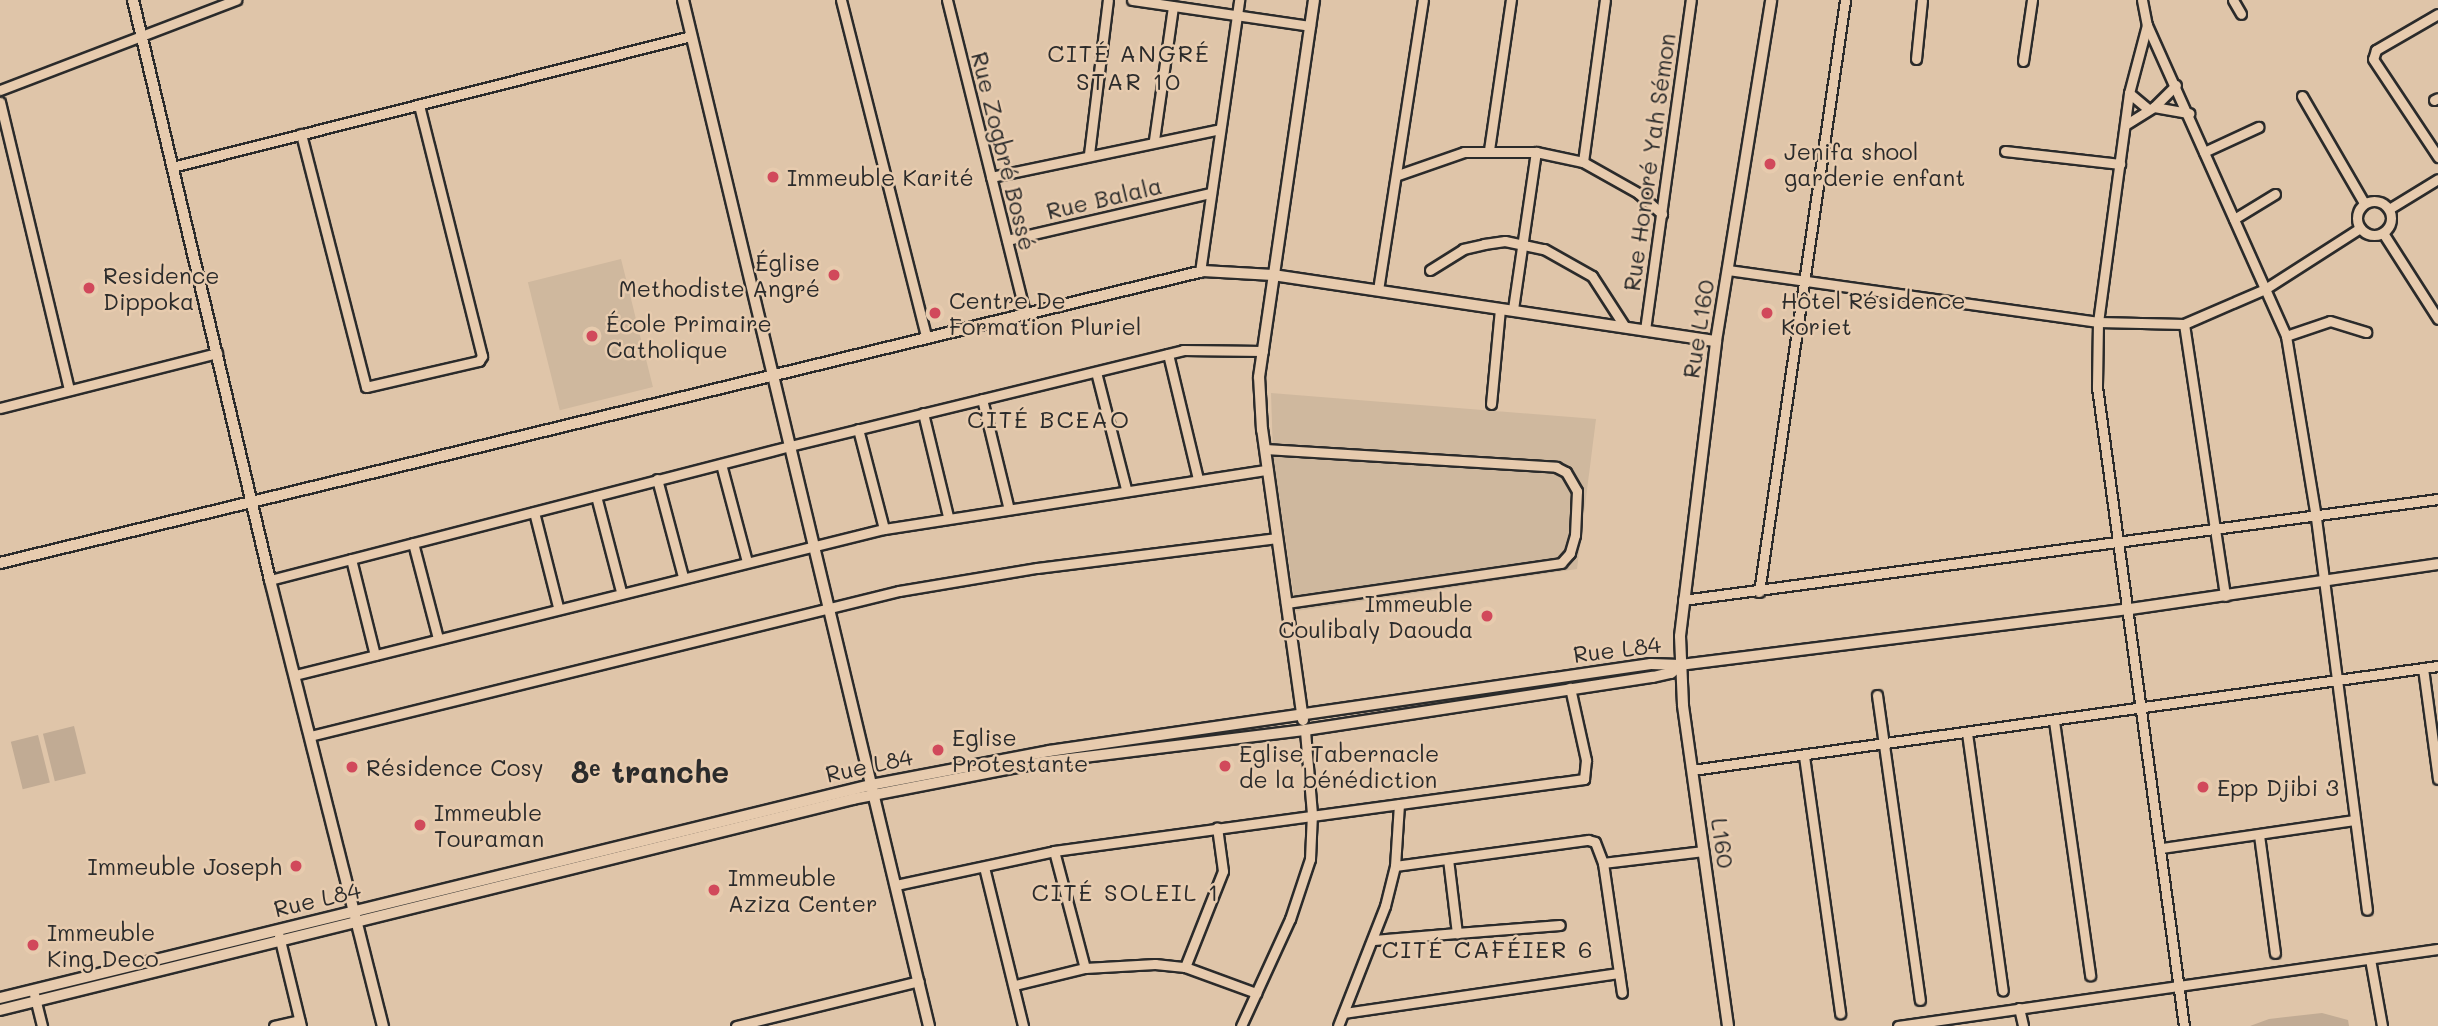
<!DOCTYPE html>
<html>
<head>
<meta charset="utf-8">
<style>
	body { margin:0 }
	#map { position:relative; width:2438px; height:1026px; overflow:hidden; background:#dfc5a9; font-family:Mali,sans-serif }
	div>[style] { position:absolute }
	.built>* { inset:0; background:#cfb89e; transform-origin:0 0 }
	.green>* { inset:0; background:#c1ab94; transform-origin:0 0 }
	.roads { filter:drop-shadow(2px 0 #2b2b2b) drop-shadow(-2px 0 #2b2b2b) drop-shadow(0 2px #2b2b2b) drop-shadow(0 -2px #2b2b2b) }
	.minor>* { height:9px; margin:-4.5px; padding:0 4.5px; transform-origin:4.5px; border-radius:4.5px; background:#e7cbae }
	.minor>.ring { margin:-4.5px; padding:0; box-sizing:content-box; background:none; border:9px solid #e7cbae; border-radius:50% }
	.tertiary>* { height:10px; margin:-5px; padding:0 5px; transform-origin:5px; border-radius:5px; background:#e7cbae }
	.dots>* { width:19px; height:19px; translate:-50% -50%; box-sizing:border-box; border:4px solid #e7cbae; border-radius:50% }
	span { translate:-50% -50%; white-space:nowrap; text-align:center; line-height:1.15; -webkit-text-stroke:5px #e7cbae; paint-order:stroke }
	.street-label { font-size:23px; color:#2b2b2b }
	.poi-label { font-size:23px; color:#2b2b2b }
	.left { translate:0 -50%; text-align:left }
	.right { translate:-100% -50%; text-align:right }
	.neighbourhood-label { font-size:24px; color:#2b2b2b; letter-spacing:2px }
	.district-label { font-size:30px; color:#2b2b2b; font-weight:700 }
</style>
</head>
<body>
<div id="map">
	<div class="built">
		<i style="left:621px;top:259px;width:132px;height:96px;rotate:76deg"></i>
		<i style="clip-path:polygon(1271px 393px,1596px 419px,1577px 569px,1296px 611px,1273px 454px)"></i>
	</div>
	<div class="green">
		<i style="left:74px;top:726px;width:49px;height:32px;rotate:76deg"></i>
		<i style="left:38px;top:735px;width:49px;height:28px;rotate:76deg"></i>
		<i style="clip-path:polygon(2322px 1013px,2348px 1020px,2349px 1026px,2250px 1026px,2269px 1019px)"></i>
	</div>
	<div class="roads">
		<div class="minor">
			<i style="left:841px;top:0;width:347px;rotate:75.8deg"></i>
			<i style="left:947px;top:0;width:322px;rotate:76deg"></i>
			<i style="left:1132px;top:0;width:180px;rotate:8.3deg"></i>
			<i style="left:2142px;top:0;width:25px;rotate:79deg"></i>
			<i style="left:2147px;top:25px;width:341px;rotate:65.9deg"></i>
			<i style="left:2286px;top:336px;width:184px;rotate:80.6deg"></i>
			<i style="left:2316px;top:518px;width:395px;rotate:82.6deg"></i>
			<i style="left:2233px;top:0;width:16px;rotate:60deg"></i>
			<i style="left:2438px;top:14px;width:72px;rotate:149.9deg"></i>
			<i style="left:2376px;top:50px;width:9px;rotate:108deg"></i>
			<i style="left:2373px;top:59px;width:118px;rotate:56.4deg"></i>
			<i style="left:2147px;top:25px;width:70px;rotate:104.8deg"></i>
			<i style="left:2129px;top:93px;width:231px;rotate:97.7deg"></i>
			<i style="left:2098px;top:322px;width:65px;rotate:90.9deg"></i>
			<i style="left:2097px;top:387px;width:645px;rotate:82.25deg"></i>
			<i style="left:1916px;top:59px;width:59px;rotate:-84.2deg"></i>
			<i style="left:2023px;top:61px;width:62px;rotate:-81.6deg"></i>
			<i style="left:0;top:90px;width:253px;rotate:-20.9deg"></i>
			<i style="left:2129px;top:93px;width:23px;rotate:40deg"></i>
			<i style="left:2302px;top:96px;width:124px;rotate:59.9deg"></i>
			<i style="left:2434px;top:100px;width:4px;rotate:-27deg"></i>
			<i style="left:0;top:102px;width:296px;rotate:76.5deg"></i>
			<i style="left:2154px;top:107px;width:31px;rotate:-45deg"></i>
			<i style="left:2125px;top:125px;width:34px;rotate:-32deg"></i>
			<i style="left:2154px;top:107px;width:36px;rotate:10deg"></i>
			<i style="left:301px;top:134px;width:261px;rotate:75.6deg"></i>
			<i style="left:366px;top:387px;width:116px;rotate:-13deg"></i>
			<i style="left:479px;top:361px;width:6px;rotate:-59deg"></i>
			<i style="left:482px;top:356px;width:259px;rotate:-104.1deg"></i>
			<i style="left:1154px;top:140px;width:135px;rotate:-81.9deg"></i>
			<i style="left:1489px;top:150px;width:152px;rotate:-81.7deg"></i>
			<i style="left:2005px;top:151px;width:116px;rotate:6.4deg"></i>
			<i style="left:2204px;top:152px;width:60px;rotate:-24.8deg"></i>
			<i style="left:1089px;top:154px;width:155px;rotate:-83deg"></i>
			<i style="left:1583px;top:162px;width:163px;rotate:-82.3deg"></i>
			<i style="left:172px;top:167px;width:535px;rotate:-14.17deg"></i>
			<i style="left:1398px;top:175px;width:70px;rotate:-19.2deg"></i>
			<i style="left:1464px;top:152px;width:72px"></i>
			<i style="left:1536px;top:152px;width:48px;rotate:12deg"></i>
			<i style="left:1583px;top:162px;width:63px;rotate:29.4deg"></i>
			<i style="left:1638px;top:193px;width:32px;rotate:41deg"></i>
			<i style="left:991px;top:177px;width:234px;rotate:-11.8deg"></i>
			<i class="ring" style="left:2357px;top:201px;width:25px;height:25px"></i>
			<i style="left:2389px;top:209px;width:57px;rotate:-31.5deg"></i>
			<i style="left:2234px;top:219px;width:48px;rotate:-31.4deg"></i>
			<i style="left:2383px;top:233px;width:102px;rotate:57.4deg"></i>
			<i style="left:1007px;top:240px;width:209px;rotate:-13deg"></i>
			<i style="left:1430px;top:270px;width:39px;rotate:-32deg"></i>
			<i style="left:1463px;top:249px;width:22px;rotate:-13deg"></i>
			<i style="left:1484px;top:244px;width:21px;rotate:-8deg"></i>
			<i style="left:1505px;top:241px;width:40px;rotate:12deg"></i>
			<i style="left:1544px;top:249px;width:55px;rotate:29.4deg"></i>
			<i style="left:1592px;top:276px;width:61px;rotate:57.1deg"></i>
			<i style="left:1728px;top:270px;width:374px;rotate:8deg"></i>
			<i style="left:2098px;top:322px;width:86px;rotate:1.3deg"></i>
			<i style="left:2184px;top:324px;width:88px;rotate:-23.4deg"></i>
			<i style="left:2265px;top:289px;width:113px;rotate:-32.7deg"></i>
			<i style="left:1200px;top:272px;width:275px;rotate:-81.8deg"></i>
			<i style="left:1378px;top:290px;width:293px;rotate:-81.2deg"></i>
			<i style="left:1513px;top:309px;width:159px;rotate:-81.7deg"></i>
			<i style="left:2184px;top:324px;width:275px;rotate:81.4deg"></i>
			<i style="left:1645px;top:330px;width:333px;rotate:-82.1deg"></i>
			<i style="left:2286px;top:336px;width:46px;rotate:-18.8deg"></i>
			<i style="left:2330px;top:321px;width:38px;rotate:17deg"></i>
			<i style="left:1168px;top:354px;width:129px;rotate:76.5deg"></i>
			<i style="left:1096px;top:372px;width:121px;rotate:75.6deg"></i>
			<i style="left:982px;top:399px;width:110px;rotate:76.3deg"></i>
			<i style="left:1491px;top:404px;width:96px;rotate:-84.6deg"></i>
			<i style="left:0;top:408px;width:224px;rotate:-14.2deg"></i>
			<i style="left:923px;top:413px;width:106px;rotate:76.4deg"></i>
			<i style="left:858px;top:429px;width:103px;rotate:75.4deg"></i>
			<i style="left:1265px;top:449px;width:292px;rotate:3.5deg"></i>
			<i style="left:1556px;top:467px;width:11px;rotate:27deg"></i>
			<i style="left:1566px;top:472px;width:22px;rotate:60deg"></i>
			<i style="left:1577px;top:491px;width:44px;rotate:92.6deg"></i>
			<i style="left:1575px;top:535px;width:19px;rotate:106deg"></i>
			<i style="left:1570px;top:553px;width:13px;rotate:132deg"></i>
			<i style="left:1561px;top:563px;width:278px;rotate:171.7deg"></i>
			<i style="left:721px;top:464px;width:101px;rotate:75.1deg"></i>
			<i style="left:657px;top:479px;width:101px;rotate:75.1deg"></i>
			<i style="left:596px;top:496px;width:98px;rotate:75.3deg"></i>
			<i style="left:534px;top:512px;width:98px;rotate:75.8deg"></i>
			<i style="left:413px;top:543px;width:98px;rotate:75.3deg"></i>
			<i style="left:351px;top:559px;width:99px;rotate:76deg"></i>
			<i style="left:270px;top:580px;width:537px;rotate:-14.45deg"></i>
			<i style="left:790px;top:446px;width:405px;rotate:-13.7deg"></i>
			<i style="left:1183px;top:350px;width:80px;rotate:0.7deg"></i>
			<i style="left:1759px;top:592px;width:598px;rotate:-81.73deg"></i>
			<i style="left:1683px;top:600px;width:762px;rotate:-7.62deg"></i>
			<i style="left:2423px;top:668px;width:112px;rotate:82.3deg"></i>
			<i style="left:295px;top:675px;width:607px;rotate:-13.92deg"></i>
			<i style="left:884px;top:529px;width:388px;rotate:-8.8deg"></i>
			<i style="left:1877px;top:695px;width:308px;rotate:82deg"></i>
			<i style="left:2054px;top:721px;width:257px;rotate:81.9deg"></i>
			<i style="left:1967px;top:733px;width:260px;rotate:82.1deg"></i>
			<i style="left:310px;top:736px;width:607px;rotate:-13.83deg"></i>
			<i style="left:899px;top:591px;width:140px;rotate:-9.5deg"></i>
			<i style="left:1037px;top:568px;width:242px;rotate:-7.1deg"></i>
			<i style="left:1804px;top:756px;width:260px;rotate:82deg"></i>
			<i style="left:1692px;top:770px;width:753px;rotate:-7.94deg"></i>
			<i style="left:2259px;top:835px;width:119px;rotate:82.3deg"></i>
			<i style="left:2162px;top:848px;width:195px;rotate:-8.3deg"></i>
			<i style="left:1054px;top:851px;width:121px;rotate:75.2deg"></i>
			<i style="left:1448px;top:859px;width:75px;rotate:83.1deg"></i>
			<i style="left:1457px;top:933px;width:103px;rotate:-4.4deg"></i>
			<i style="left:1603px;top:863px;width:131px;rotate:81.7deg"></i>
			<i style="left:1395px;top:866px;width:195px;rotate:-7.7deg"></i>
			<i style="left:1588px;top:840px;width:7px;rotate:16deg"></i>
			<i style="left:1595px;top:842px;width:22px;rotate:69deg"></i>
			<i style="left:1603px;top:863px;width:101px;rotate:-6.8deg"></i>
			<i style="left:984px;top:867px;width:164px;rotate:76.2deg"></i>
			<i style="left:896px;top:885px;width:162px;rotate:-12.1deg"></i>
			<i style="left:1054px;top:851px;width:535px;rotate:-7.74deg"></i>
			<i style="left:1584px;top:779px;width:19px;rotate:-84deg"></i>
			<i style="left:1586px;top:760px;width:74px;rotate:-102.5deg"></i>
			<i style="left:279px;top:936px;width:93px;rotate:76.3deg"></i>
			<i style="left:1374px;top:940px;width:83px;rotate:-4.8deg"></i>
			<i style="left:2370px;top:959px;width:68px;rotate:79.8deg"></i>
			<i style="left:1185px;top:967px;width:103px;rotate:-68.4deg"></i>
			<i style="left:1223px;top:871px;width:44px;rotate:-97.8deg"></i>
			<i style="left:1015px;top:985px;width:72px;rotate:-13.7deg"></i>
			<i style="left:1085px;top:968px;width:70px;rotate:-3.3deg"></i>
			<i style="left:1155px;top:964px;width:30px;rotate:6deg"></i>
			<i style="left:1185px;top:967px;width:76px;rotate:20.1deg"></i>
			<i style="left:33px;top:990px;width:37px;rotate:76deg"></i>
			<i style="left:2019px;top:1008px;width:18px;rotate:77deg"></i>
			<i style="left:1344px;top:1013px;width:278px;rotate:-8.3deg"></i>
			<i style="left:274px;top:1026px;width:26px;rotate:-13deg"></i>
			<i style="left:736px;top:1026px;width:188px;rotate:-13.8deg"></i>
			<i style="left:1241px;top:1026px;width:118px;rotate:-65.4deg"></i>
			<i style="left:1290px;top:919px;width:63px;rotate:-71.6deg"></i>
			<i style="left:1310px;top:859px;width:45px;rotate:-87.5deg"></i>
			<i style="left:1312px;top:814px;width:84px;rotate:-94.8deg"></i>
			<i style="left:1338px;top:1026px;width:129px;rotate:-68.6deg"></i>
			<i style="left:1385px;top:906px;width:41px;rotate:-76deg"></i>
			<i style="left:1395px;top:866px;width:62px;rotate:-86.3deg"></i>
			<i style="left:1898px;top:1026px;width:545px;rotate:-8.12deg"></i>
		</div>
		<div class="tertiary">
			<i style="left:133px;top:0;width:596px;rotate:76.71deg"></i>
			<i style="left:270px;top:580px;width:460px;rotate:75.8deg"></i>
			<i style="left:683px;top:0;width:1055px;rotate:76.52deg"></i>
			<i style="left:0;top:563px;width:1238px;rotate:-13.64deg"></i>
			<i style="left:1203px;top:271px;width:70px;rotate:3.3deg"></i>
			<i style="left:1273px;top:275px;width:448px;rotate:8.5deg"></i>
			<i style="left:1303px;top:720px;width:293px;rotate:-98deg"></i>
			<i style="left:1262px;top:430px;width:53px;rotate:-93.2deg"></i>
			<i style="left:1259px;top:377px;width:381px;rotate:-81.7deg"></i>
			<i style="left:0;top:998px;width:897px;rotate:-13.74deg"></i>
			<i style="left:871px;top:785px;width:181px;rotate:-10.8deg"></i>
			<i style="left:1049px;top:751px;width:608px;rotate:-8.22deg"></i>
			<i style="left:1651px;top:664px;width:29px;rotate:2deg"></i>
			<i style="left:1680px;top:665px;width:453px;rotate:-7.1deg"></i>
			<i style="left:2130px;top:609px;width:311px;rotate:-8.3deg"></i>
			<i style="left:0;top:1010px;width:879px;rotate:-13.89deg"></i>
			<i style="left:853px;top:799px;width:195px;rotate:-11deg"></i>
			<i style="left:1044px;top:762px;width:263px;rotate:-7deg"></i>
			<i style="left:1305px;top:730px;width:352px;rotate:-8.7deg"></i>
			<i style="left:1653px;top:677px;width:18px;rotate:-13deg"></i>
			<i style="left:1671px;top:673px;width:12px;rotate:-42deg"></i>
			<i style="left:1728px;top:1026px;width:324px;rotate:-98deg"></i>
			<i style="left:1683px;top:705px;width:69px;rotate:-92.5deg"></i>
			<i style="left:1680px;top:636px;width:297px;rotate:-83deg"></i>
			<i style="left:1716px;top:341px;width:345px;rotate:-80.8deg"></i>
		</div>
	</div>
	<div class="dots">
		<i style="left:1770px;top:164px;background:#d1495b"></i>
		<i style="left:773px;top:177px;background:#d1495b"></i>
		<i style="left:834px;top:275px;background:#d1495b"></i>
		<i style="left:89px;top:288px;background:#d1495b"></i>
		<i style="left:935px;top:313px;background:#d1495b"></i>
		<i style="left:1767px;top:313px;background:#d1495b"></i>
		<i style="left:592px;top:336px;background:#d1495b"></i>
		<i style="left:1487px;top:616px;background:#d1495b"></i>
		<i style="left:938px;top:750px;background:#d1495b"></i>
		<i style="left:1225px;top:766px;background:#d1495b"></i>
		<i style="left:352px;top:767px;background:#d1495b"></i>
		<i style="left:2203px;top:787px;background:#d1495b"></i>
		<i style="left:420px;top:825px;background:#d1495b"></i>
		<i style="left:296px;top:866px;background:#d1495b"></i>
		<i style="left:714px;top:890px;background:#d1495b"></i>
		<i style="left:33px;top:945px;background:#d1495b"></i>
	</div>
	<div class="street-label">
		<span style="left:1004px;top:151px;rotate:76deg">Rue Zogbré Bossé</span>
		<span style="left:1649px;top:162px;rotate:-82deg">Rue Honoré Yah Sémon</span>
		<span style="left:1104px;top:198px;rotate:-13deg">Rue Balala</span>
		<span style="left:1698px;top:329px;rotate:-81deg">Rue L160</span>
		<span style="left:1617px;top:649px;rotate:-7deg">Rue L84</span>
		<span style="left:869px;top:765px;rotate:-12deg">Rue L84</span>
		<span style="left:1723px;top:843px;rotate:82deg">L160</span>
		<span style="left:317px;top:899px;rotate:-13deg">Rue L84</span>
	</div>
	<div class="poi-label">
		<span class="left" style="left:1784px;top:164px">Jenifa shool<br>garderie enfant</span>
		<span class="left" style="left:787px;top:177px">Immeuble Karité</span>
		<span class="right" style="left:820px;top:275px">Église<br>Methodiste Angré</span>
		<span class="left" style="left:103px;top:288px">Residence<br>Dippoka</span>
		<span class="left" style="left:949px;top:313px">Centre De<br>Formation Pluriel</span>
		<span class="left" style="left:1781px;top:313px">Hôtel Résidence<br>Koriet</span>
		<span class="left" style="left:606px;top:336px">École Primaire<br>Catholique</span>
		<span class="right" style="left:1473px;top:616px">Immeuble<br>Coulibaly Daouda</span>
		<span class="left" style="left:952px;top:750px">Eglise<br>Protestante</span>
		<span class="left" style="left:1239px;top:766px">Eglise Tabernacle<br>de la bénédiction</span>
		<span class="left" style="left:366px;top:767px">Résidence Cosy</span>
		<span class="left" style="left:2217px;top:787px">Epp Djibi 3</span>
		<span class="left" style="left:434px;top:825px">Immeuble<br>Touraman</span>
		<span class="right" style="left:282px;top:866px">Immeuble Joseph</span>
		<span class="left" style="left:728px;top:890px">Immeuble<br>Aziza Center</span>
		<span class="left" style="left:47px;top:945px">Immeuble<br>King Deco</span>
	</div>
	<div class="neighbourhood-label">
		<span style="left:1129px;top:67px">CITÉ ANGRÉ<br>STAR 10</span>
		<span style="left:1049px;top:419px">CITÉ BCEAO</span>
		<span style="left:1126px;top:892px">CITÉ SOLEIL 1</span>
		<span style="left:1488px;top:949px">CITÉ CAFÉIER 6</span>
	</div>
	<div class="district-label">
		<span style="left:650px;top:771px">8ᵉ tranche</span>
	</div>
</div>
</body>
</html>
